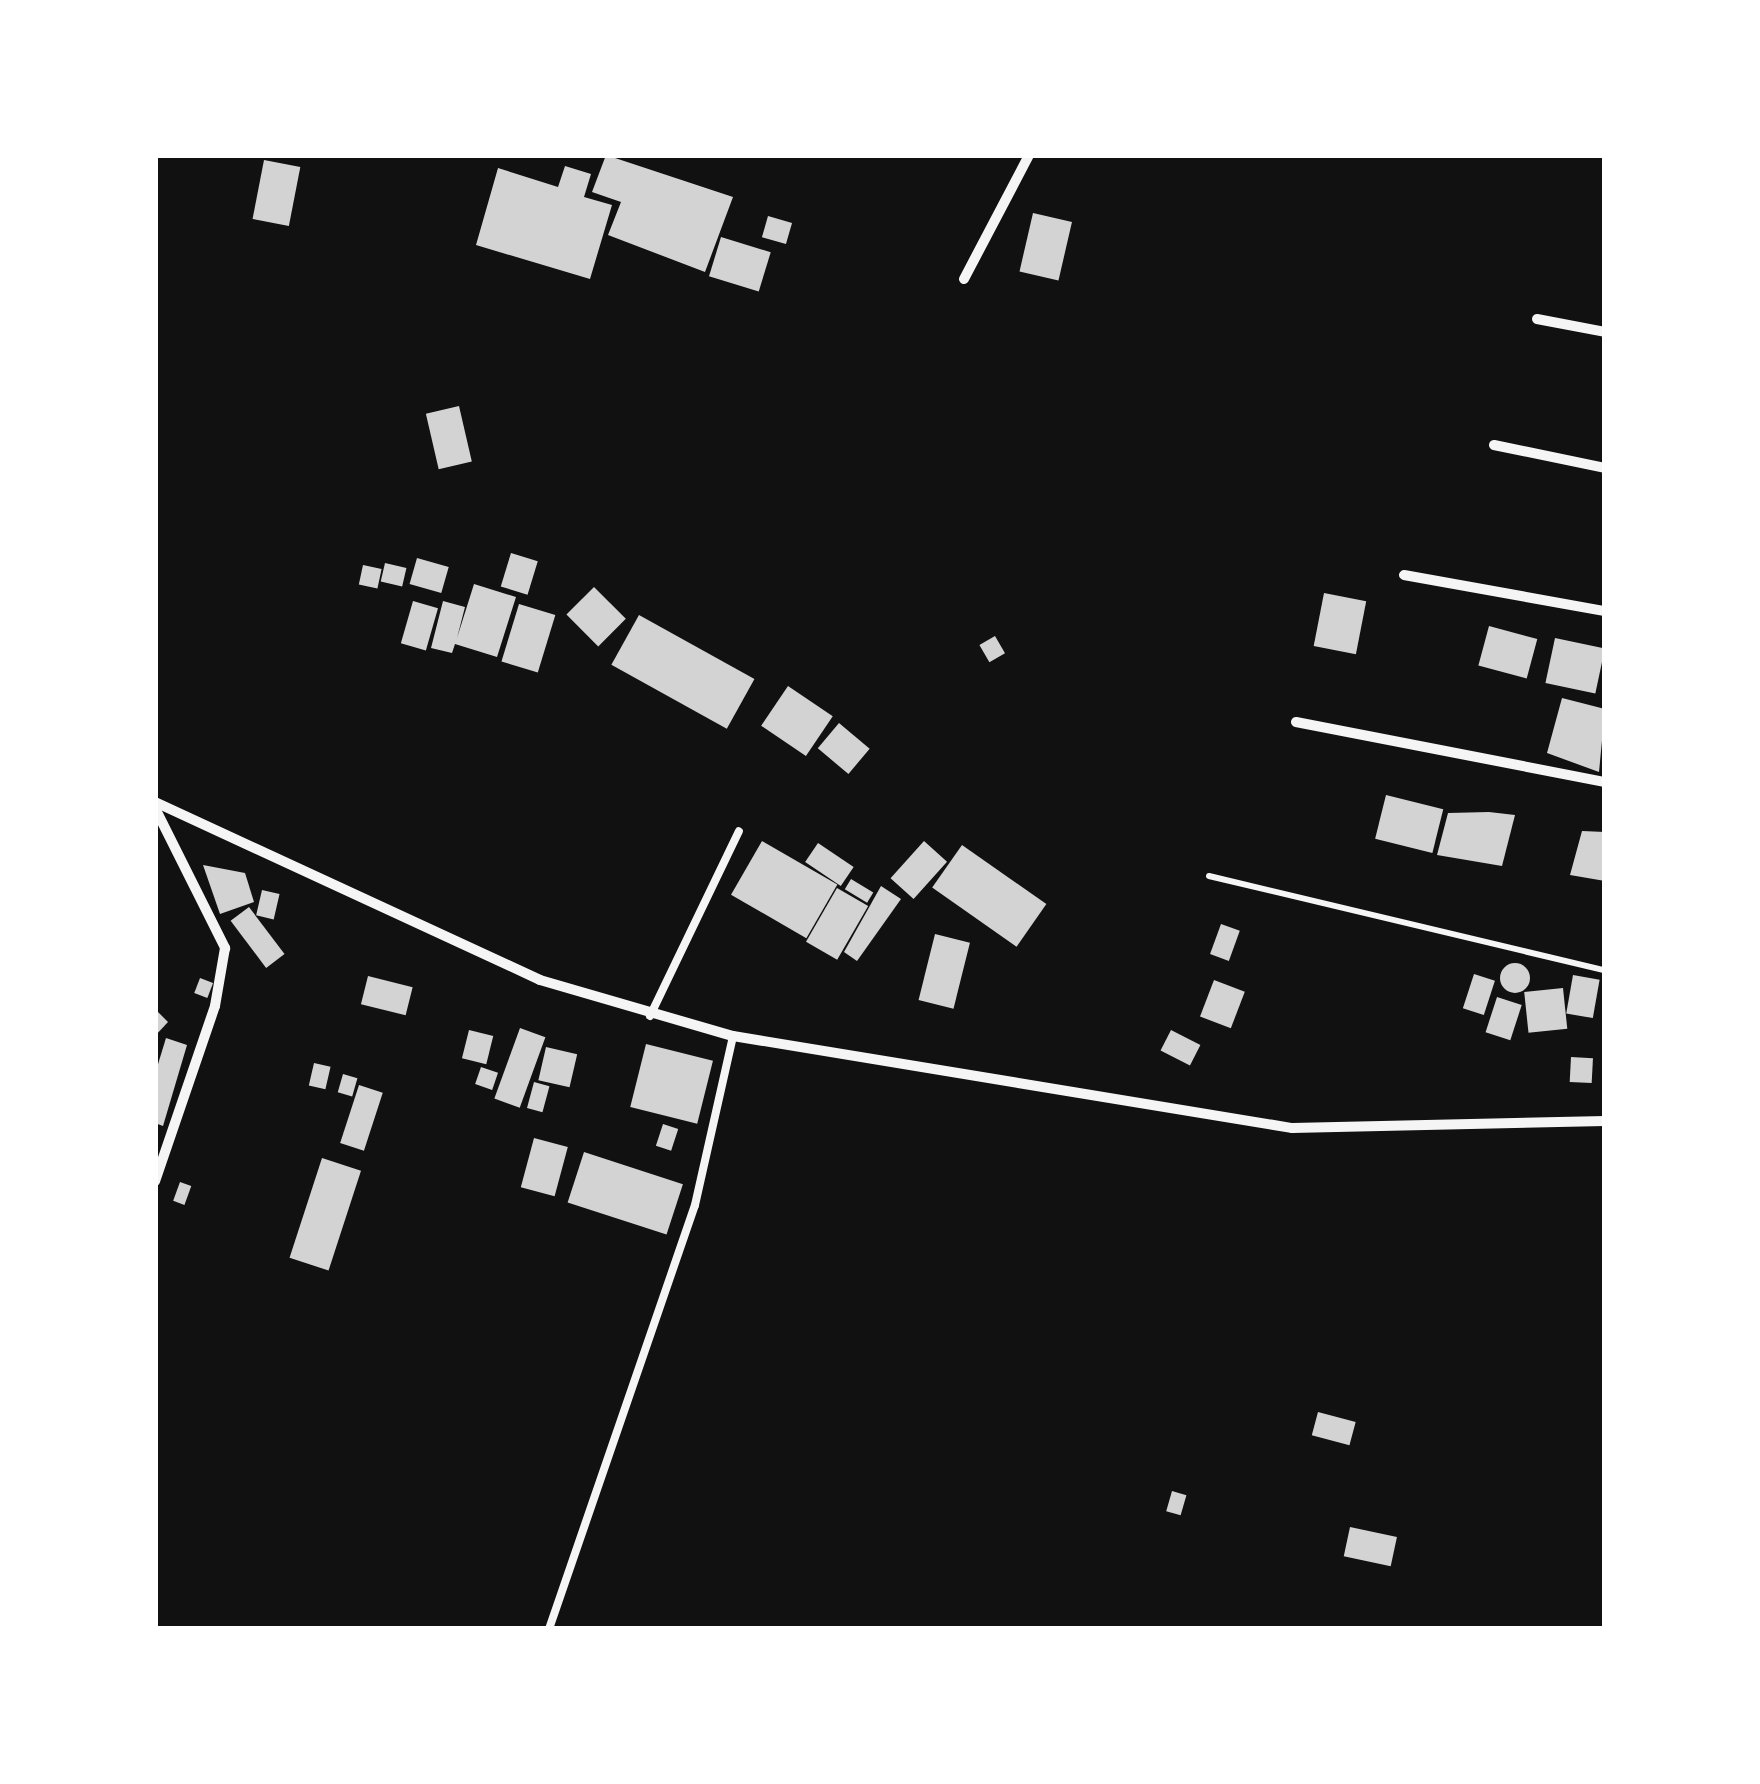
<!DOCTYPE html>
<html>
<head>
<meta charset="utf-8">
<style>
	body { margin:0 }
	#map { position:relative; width:1760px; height:1784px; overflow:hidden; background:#111; font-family:"Space Grotesk",sans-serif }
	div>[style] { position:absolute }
	.building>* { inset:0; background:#d3d3d3; transform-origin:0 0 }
	.round { border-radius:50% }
	.path>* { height:6px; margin:-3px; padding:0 3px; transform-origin:3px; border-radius:3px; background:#f5f5f5 }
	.service>* { height:8px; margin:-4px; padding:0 4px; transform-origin:4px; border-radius:4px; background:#f5f5f5 }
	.minor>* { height:10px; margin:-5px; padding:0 5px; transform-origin:5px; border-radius:5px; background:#f5f5f5 }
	span { translate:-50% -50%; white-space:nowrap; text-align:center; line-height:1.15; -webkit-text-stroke:10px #fff; paint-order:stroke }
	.frame { position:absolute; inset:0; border:158px solid #fff; pointer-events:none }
</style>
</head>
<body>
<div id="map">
	<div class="building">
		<i style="clip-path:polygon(606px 155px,733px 197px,705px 272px,608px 235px,621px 202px,592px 192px)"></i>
		<i style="left:264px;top:160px;width:37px;height:60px;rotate:11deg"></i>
		<i style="clip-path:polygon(565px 166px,591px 174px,584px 197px,612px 205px,590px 279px,476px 245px,498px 168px,558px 187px)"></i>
		<i style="left:1033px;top:213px;width:40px;height:60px;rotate:13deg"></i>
		<i style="left:768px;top:216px;width:25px;height:22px;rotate:16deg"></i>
		<i style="left:721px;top:237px;width:52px;height:41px;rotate:17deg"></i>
		<i style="left:459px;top:406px;width:57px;height:34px;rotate:77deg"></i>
		<i style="left:511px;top:553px;width:28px;height:35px;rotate:17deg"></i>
		<i style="left:417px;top:558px;width:33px;height:27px;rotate:16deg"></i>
		<i style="left:385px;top:563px;width:22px;height:19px;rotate:13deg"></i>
		<i style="left:363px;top:565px;width:19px;height:20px;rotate:12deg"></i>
		<i style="clip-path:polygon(474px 584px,516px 597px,497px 657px,455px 644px,452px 653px,431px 648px,443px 601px,465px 607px,457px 638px)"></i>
		<i style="left:594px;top:587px;width:45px;height:39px;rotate:45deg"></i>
		<i style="left:1324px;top:593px;width:43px;height:54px;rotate:11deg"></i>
		<i style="left:413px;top:601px;width:26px;height:44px;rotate:16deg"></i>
		<i style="left:519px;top:604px;width:38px;height:60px;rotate:17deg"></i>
		<i style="left:639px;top:615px;width:132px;height:57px;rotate:29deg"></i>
		<i style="left:1489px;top:626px;width:50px;height:41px;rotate:15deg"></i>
		<i style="left:995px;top:636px;width:20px;height:18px;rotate:60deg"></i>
		<i style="left:1555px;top:638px;width:51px;height:46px;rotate:12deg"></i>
		<i style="left:788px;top:686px;width:54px;height:48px;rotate:34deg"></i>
		<i style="clip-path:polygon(1562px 698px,1605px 709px,1599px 772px,1547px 753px)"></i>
		<i style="left:839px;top:723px;width:40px;height:33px;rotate:40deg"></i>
		<i style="left:1386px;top:795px;width:59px;height:45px;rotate:14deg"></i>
		<i style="clip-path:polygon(1489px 812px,1515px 815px,1502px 866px,1437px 855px,1448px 813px)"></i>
		<i style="clip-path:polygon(1582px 831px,1605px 832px,1605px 881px,1570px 875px)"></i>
		<i style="left:762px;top:841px;width:87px;height:62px;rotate:30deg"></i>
		<i style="left:924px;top:841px;width:31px;height:50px;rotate:42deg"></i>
		<i style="left:818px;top:843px;width:43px;height:23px;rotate:34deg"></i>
		<i style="left:962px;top:845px;width:103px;height:52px;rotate:35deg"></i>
		<i style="clip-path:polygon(203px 865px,245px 873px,254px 902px,220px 914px)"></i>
		<i style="left:851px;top:879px;width:26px;height:12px;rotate:31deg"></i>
		<i style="clip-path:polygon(881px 886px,901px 899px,857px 961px,844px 952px)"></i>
		<i style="left:837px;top:888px;width:36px;height:62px;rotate:30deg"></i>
		<i style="left:262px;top:890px;width:18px;height:26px;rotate:13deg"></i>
		<i style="left:249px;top:907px;width:59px;height:23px;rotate:53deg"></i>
		<i style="left:1221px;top:924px;width:20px;height:32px;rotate:20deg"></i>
		<i style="left:935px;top:934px;width:36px;height:68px;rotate:14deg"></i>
		<i class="round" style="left:1500px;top:963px;width:30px;height:30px"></i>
		<i style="left:1474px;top:974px;width:22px;height:36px;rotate:18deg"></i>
		<i style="left:1573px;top:975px;width:27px;height:39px;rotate:10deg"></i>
		<i style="left:368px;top:976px;width:46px;height:29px;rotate:14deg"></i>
		<i style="left:200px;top:978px;width:14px;height:16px;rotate:21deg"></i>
		<i style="left:1214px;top:980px;width:33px;height:39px;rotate:21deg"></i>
		<i style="left:1563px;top:988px;width:41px;height:39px;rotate:84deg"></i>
		<i style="left:1497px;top:997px;width:26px;height:37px;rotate:18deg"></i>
		<i style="clip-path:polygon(155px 1009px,168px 1022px,155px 1036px)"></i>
		<i style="left:520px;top:1028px;width:27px;height:75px;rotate:20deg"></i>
		<i style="left:469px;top:1030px;width:25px;height:29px;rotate:14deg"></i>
		<i style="left:1171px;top:1030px;width:33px;height:23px;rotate:27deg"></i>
		<i style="clip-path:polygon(166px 1038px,187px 1045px,163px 1126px,155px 1123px,155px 1074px)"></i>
		<i style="left:646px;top:1044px;width:69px;height:65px;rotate:14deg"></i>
		<i style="left:546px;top:1047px;width:32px;height:34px;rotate:13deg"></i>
		<i style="left:1571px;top:1057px;width:22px;height:25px;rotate:3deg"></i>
		<i style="left:314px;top:1063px;width:17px;height:23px;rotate:13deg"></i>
		<i style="left:481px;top:1067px;width:18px;height:18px;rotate:19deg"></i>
		<i style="left:343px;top:1074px;width:15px;height:19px;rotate:16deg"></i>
		<i style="left:534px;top:1082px;width:16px;height:27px;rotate:15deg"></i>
		<i style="left:359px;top:1085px;width:25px;height:61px;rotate:18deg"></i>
		<i style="left:663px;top:1124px;width:16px;height:23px;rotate:18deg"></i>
		<i style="left:534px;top:1138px;width:35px;height:51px;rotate:15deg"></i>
		<i style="left:584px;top:1152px;width:104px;height:53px;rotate:18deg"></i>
		<i style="left:322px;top:1158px;width:41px;height:105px;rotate:18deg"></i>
		<i style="left:180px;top:1182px;width:12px;height:20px;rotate:20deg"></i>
		<i style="left:1318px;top:1412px;width:39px;height:24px;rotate:15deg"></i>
		<i style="left:1172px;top:1491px;width:15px;height:21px;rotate:16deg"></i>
		<i style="left:1350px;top:1527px;width:48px;height:30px;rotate:12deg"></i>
	</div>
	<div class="path">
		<i style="left:1209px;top:876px;width:407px;rotate:13.4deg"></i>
	</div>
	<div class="service">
		<i style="left:650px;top:1016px;width:205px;rotate:-64.3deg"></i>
		<i style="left:549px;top:1629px;width:448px;rotate:-71deg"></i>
		<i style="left:695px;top:1205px;width:173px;rotate:-77.3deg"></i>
	</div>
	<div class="minor">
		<i style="left:964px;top:279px;width:140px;rotate:-62.3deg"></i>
		<i style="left:1537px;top:319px;width:69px;rotate:10.8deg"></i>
		<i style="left:1494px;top:445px;width:113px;rotate:11.7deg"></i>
		<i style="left:1404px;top:575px;width:204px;rotate:10.2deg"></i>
		<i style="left:1296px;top:722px;width:315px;rotate:11deg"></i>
		<i style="left:155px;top:802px;width:424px;rotate:24.8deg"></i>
		<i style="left:540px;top:980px;width:201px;rotate:16.2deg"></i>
		<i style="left:733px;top:1036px;width:567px;rotate:9.35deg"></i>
		<i style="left:1292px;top:1128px;width:313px;rotate:-1.3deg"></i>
		<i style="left:155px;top:808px;width:157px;rotate:63.4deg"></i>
		<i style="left:225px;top:948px;width:59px;rotate:99.8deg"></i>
		<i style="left:215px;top:1006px;width:185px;rotate:108.9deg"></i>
	</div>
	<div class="frame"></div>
</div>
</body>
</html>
